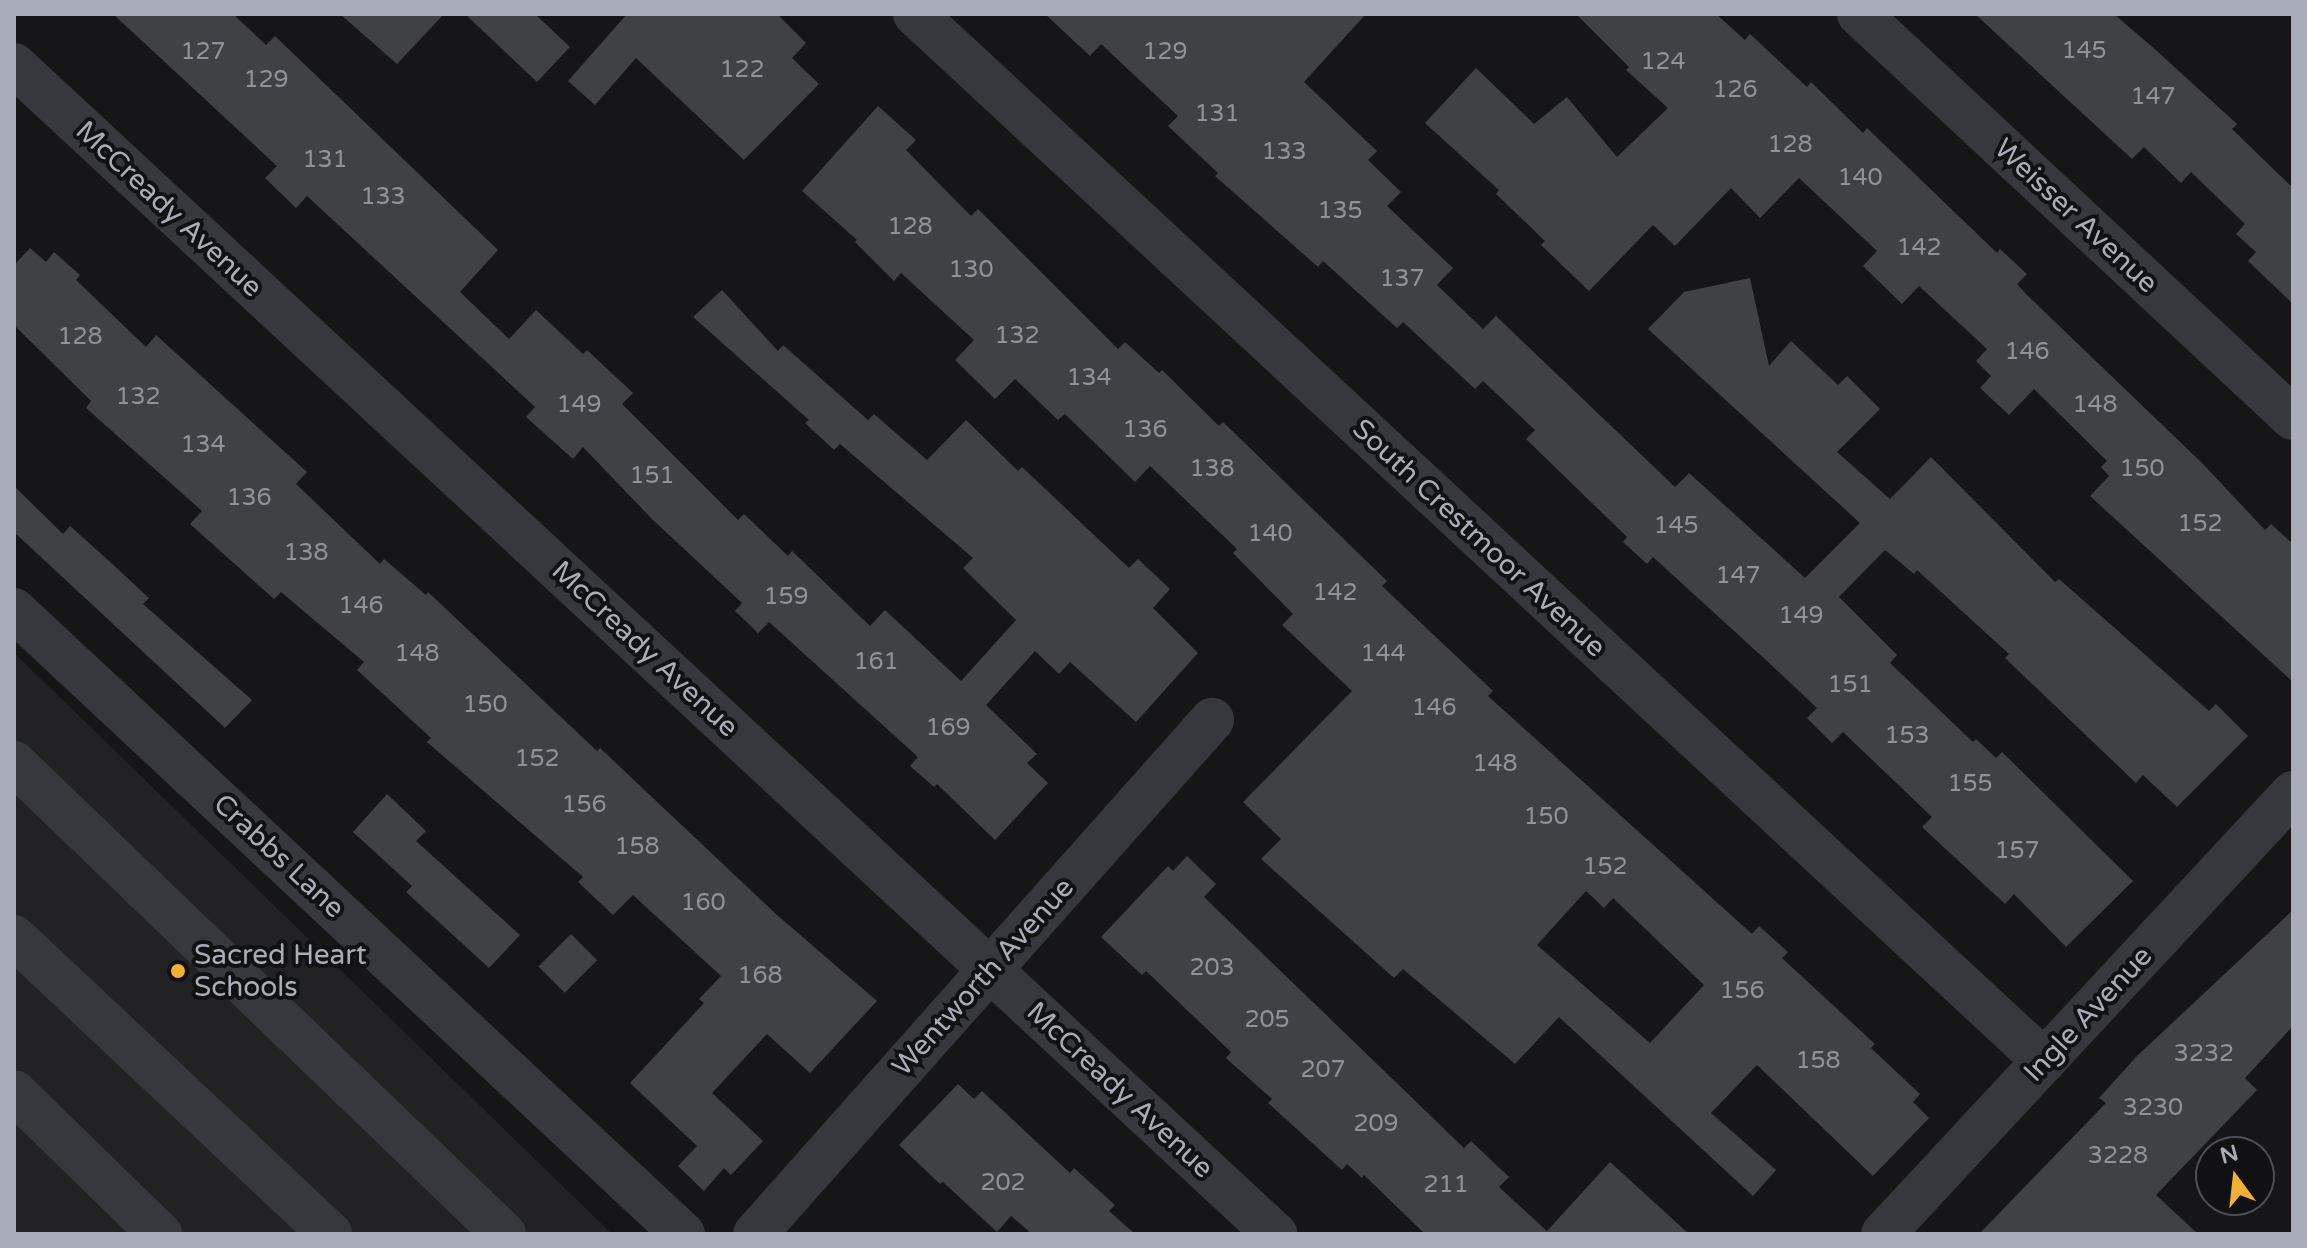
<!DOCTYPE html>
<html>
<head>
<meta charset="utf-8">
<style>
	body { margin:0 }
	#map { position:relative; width:2307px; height:1248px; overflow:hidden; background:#161618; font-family:"Varela Round",sans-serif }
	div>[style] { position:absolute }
	.built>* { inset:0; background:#222225 }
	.building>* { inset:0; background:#404145; transform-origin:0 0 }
	.minor>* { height:44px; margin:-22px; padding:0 22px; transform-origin:22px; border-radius:22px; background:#37383d }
	.dots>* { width:22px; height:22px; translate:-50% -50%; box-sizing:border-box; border:4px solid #111113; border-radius:50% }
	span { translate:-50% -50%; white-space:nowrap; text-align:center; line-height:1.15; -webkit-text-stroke:8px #111113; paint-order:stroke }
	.number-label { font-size:24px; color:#8e929b }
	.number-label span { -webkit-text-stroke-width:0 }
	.street-label { font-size:28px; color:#a8adb8 }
	.poi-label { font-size:28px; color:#a8adb8 }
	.left { translate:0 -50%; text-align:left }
	.frame { position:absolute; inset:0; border:16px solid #a8adb8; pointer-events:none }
	.north { position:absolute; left:2195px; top:1136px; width:80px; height:80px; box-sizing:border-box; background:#111113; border:2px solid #4d4f55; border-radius:50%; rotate:345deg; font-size:22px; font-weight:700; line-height:32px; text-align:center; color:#a8adb8 }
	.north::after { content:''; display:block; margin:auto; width:28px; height:36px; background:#f2b134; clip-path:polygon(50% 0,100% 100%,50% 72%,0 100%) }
</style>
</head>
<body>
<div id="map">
	<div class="built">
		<i style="clip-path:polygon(14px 653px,71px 708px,612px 1234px,14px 1234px)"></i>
	</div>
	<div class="building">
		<i style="clip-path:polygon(113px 14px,233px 14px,266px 45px,275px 36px,498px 250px,460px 292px,509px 339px,536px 310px,583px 354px,587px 350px,633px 393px,622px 404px,738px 520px,744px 514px,788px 556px,792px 551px,870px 626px,885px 610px,961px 681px,1016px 620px,963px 568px,973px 558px,840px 444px,834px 450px,805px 423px,809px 420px,693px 317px,722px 290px,778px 351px,783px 345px,868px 420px,874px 414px,927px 460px,966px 420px,1018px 471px,1022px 467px,1129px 568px,1138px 559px,1170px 589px,1153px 608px,1198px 653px,1136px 722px,1070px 662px,1059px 674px,1035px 651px,986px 705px,1037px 754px,1027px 763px,1048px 783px,995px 840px,937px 784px,934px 787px,910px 766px,918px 757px,769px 622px,758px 633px,735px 611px,742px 603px,652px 519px,583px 447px,573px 459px,526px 417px,535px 407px,307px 196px,296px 208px,265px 178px,277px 166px)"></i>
		<i style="clip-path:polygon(340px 14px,444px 14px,397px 64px)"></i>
		<i style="clip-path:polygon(465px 14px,535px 14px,570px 47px,537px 82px)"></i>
		<i style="clip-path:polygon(627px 14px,777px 14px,806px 43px,792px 58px,819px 84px,744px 160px,636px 58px,595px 105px,568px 81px)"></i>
		<i style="clip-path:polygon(1045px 14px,1366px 14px,1304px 82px,1377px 151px,1368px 160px,1401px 192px,1387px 206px,1453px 268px,1437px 285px,1483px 329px,1496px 316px,1675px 487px,1689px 473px,1805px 578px,1860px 523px,1648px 329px,1684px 292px,1750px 278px,1769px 366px,1791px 341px,1838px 385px,1847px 376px,1880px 409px,1837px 452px,1890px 499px,1931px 457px,2055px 582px,2059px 579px,2209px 711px,2216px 704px,2248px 736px,2177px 807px,2143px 775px,2136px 783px,2005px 658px,2009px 654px,1917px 570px,1914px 574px,1885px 550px,1839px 597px,1897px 655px,1890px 663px,1973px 742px,1976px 739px,1996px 758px,2002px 752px,2133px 881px,2066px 947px,2014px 894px,2005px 904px,1922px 827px,1932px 817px,1843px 732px,1832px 743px,1807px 718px,1817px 708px,1767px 661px,1653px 557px,1647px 564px,1623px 542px,1627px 537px,1526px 439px,1535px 430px,1483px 381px,1475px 389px,1403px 322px,1397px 328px,1323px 261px,1318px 267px,1215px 176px,1218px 173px,1168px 126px,1178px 116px,1101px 44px,1090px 56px)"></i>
		<i style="clip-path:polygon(1576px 14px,1716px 14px,1745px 40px,1750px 34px,1807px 87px,1811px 82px,1863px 133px,1867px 128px,1997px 253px,2000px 249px,2027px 274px,2017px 284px,2027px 295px,2203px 464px,2265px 530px,2271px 524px,2293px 544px,2293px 682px,2090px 496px,2109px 476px,2101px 467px,2107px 461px,2034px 389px,2009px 415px,1980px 388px,1991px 376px,1976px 361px,1987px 349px,1919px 286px,1902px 304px,1863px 266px,1877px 251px,1799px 178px,1760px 218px,1731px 188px,1675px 246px,1653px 225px,1589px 291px,1541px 245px,1545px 241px,1496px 194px,1499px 190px,1425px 123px,1476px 68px,1534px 124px,1567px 97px,1617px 157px,1668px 108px,1626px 70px,1629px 67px)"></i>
		<i style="clip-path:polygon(1975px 14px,2114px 14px,2158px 52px,2237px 124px,2232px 129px,2293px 188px,2293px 304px,2248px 261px,2256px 252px,2236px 234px,2245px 224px,2191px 172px,2181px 183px,2144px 147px,2132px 159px)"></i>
		<i style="clip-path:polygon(evenodd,878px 106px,916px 140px,906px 150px,971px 216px,978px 209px,1118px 349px,1125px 342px,1159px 373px,1162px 370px,1219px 426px,1223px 422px,1387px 581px,1382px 586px,1493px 691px,1488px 696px,1752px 934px,1759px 926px,1788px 952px,1782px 958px,1875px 1044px,1871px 1048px,1920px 1094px,1913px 1102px,1929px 1118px,1873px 1176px,1757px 1065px,1711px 1113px,1776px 1170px,1753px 1196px,1559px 1017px,1515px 1064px,1403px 969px,1394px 978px,1261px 859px,1281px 839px,1243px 802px,1352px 691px,1282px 625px,1293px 614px,1233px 553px,1237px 549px,1150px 466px,1135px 482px,1065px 414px,1058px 420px,1015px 379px,995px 399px,955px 360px,974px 340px,901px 273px,894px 281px,855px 242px,857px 240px,802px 191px,878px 106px,1586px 891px,1604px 908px,1613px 898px,1704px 985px,1650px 1043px,1537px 945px,1586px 891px)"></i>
		<i style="clip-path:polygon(30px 248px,46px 262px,54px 252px,80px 275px,76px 280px,146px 347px,156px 335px,307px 472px,296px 484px,380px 564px,384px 559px,426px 595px,428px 592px,597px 751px,600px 748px,777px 915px,877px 1001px,810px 1073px,767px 1034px,712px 1093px,763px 1141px,731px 1175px,724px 1168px,704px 1191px,678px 1166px,697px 1146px,630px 1083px,704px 1003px,699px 999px,721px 976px,633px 895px,613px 915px,578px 882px,583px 877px,427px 742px,431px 738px,357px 670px,364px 662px,281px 592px,274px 599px,190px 524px,202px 511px,86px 408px,91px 401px,14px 325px,14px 265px)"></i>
		<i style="clip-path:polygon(14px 486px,63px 534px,70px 526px,108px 560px,149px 598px,143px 604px,252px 700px,225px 728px,14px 532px)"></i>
		<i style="clip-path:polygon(387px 794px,426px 831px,416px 841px,520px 935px,489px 968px,406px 892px,412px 886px,353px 832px)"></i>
		<i style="clip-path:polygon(1187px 856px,1216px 884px,1204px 897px,1464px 1148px,1471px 1141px,1509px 1177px,1499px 1187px,1547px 1231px,1610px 1162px,1689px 1234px,1425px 1234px,1364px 1175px,1362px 1178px,1347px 1164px,1342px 1170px,1268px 1103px,1272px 1099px,1226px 1058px,1231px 1052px,1146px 971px,1142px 975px,1101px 937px,1168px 866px,1173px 871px)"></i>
		<i style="clip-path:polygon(2293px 910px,2293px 1026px,2245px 1078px,2257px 1090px,2156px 1195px,2198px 1234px,1979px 1234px,2106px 1103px,2099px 1098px,2137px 1056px)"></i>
		<i style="left:571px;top:934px;width:37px;height:46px;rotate:45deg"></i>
		<i style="clip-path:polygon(958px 1084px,974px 1099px,982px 1091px,1070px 1173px,1074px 1168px,1115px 1205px,1109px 1211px,1135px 1234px,1032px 1234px,1011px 1216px,997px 1232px,943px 1182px,940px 1184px,899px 1145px)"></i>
	</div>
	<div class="minor">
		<i style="left:915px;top:14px;width:1540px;rotate:42.84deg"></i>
		<i style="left:1859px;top:14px;width:593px;rotate:42.95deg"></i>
		<i style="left:14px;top:65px;width:1720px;rotate:42.83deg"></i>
		<i style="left:14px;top:610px;width:915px;rotate:43.01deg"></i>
		<i style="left:14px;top:763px;width:680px;rotate:43.87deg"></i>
		<i style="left:14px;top:937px;width:434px;rotate:43.2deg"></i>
		<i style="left:14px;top:1092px;width:204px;rotate:44.2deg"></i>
		<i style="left:755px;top:1234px;width:688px;rotate:-48.36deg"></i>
		<i style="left:1883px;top:1234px;width:602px;rotate:-47.09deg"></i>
	</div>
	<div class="dots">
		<i style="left:178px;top:971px;background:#f2b134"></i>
	</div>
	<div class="number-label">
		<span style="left:2084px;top:51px">145</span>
		<span style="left:203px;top:52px">127</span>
		<span style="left:1165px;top:52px">129</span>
		<span style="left:1663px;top:62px">124</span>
		<span style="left:742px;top:70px">122</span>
		<span style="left:266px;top:80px">129</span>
		<span style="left:1735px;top:90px">126</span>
		<span style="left:2153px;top:97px">147</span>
		<span style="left:1217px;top:114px">131</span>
		<span style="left:1790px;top:145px">128</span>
		<span style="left:1284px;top:152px">133</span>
		<span style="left:325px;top:160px">131</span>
		<span style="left:1860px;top:178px">140</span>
		<span style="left:383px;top:197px">133</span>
		<span style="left:1340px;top:211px">135</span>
		<span style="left:910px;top:227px">128</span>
		<span style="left:1919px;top:248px">142</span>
		<span style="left:971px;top:270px">130</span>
		<span style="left:1402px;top:279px">137</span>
		<span style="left:1017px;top:336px">132</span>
		<span style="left:80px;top:337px">128</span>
		<span style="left:2027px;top:352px">146</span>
		<span style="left:1089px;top:378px">134</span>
		<span style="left:138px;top:397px">132</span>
		<span style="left:579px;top:405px">149</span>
		<span style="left:2095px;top:405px">148</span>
		<span style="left:1145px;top:430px">136</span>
		<span style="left:203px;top:445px">134</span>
		<span style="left:1212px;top:469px">138</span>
		<span style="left:2142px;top:469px">150</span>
		<span style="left:652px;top:476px">151</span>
		<span style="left:249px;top:498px">136</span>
		<span style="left:2200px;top:524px">152</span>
		<span style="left:1676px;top:526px">145</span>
		<span style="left:1270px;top:534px">140</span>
		<span style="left:306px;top:553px">138</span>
		<span style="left:1738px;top:576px">147</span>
		<span style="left:1335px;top:593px">142</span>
		<span style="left:786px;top:597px">159</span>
		<span style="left:361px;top:606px">146</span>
		<span style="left:1801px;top:616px">149</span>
		<span style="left:417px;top:654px">148</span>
		<span style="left:1383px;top:654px">144</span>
		<span style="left:876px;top:662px">161</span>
		<span style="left:1850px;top:685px">151</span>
		<span style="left:485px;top:705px">150</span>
		<span style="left:1434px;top:708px">146</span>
		<span style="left:948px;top:728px">169</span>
		<span style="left:1907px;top:736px">153</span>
		<span style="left:537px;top:759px">152</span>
		<span style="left:1495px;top:764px">148</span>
		<span style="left:1970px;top:784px">155</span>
		<span style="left:584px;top:805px">156</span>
		<span style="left:1546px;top:817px">150</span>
		<span style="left:637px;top:847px">158</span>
		<span style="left:2017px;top:851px">157</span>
		<span style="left:1605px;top:867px">152</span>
		<span style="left:703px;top:903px">160</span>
		<span style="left:1212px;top:968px">203</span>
		<span style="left:760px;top:976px">168</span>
		<span style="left:1742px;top:991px">156</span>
		<span style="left:1267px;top:1020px">205</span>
		<span style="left:2204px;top:1054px">3232</span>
		<span style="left:1818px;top:1061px">158</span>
		<span style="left:1323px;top:1070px">207</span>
		<span style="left:2153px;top:1108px">3230</span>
		<span style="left:1376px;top:1124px">209</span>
		<span style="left:2118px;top:1156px">3228</span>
		<span style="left:1003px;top:1183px">202</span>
		<span style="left:1446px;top:1185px">211</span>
	</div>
	<div class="street-label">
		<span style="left:169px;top:209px;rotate:43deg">McCready Avenue</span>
		<span style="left:2076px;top:216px;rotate:43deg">Weisser Avenue</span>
		<span style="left:1479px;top:538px;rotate:43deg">South Crestmoor Avenue</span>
		<span style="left:645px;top:649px;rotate:43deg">McCready Avenue</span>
		<span style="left:279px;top:856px;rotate:43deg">Crabbs Lane</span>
		<span style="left:983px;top:977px;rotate:-48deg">Wentworth Avenue</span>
		<span style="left:2088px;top:1014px;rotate:-47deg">Ingle Avenue</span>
		<span style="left:1120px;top:1090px;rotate:43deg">McCready Avenue</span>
	</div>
	<div class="poi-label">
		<span class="left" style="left:194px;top:971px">Sacred Heart<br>Schools</span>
	</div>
	<div class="frame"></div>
	<div class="north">N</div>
</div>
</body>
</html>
